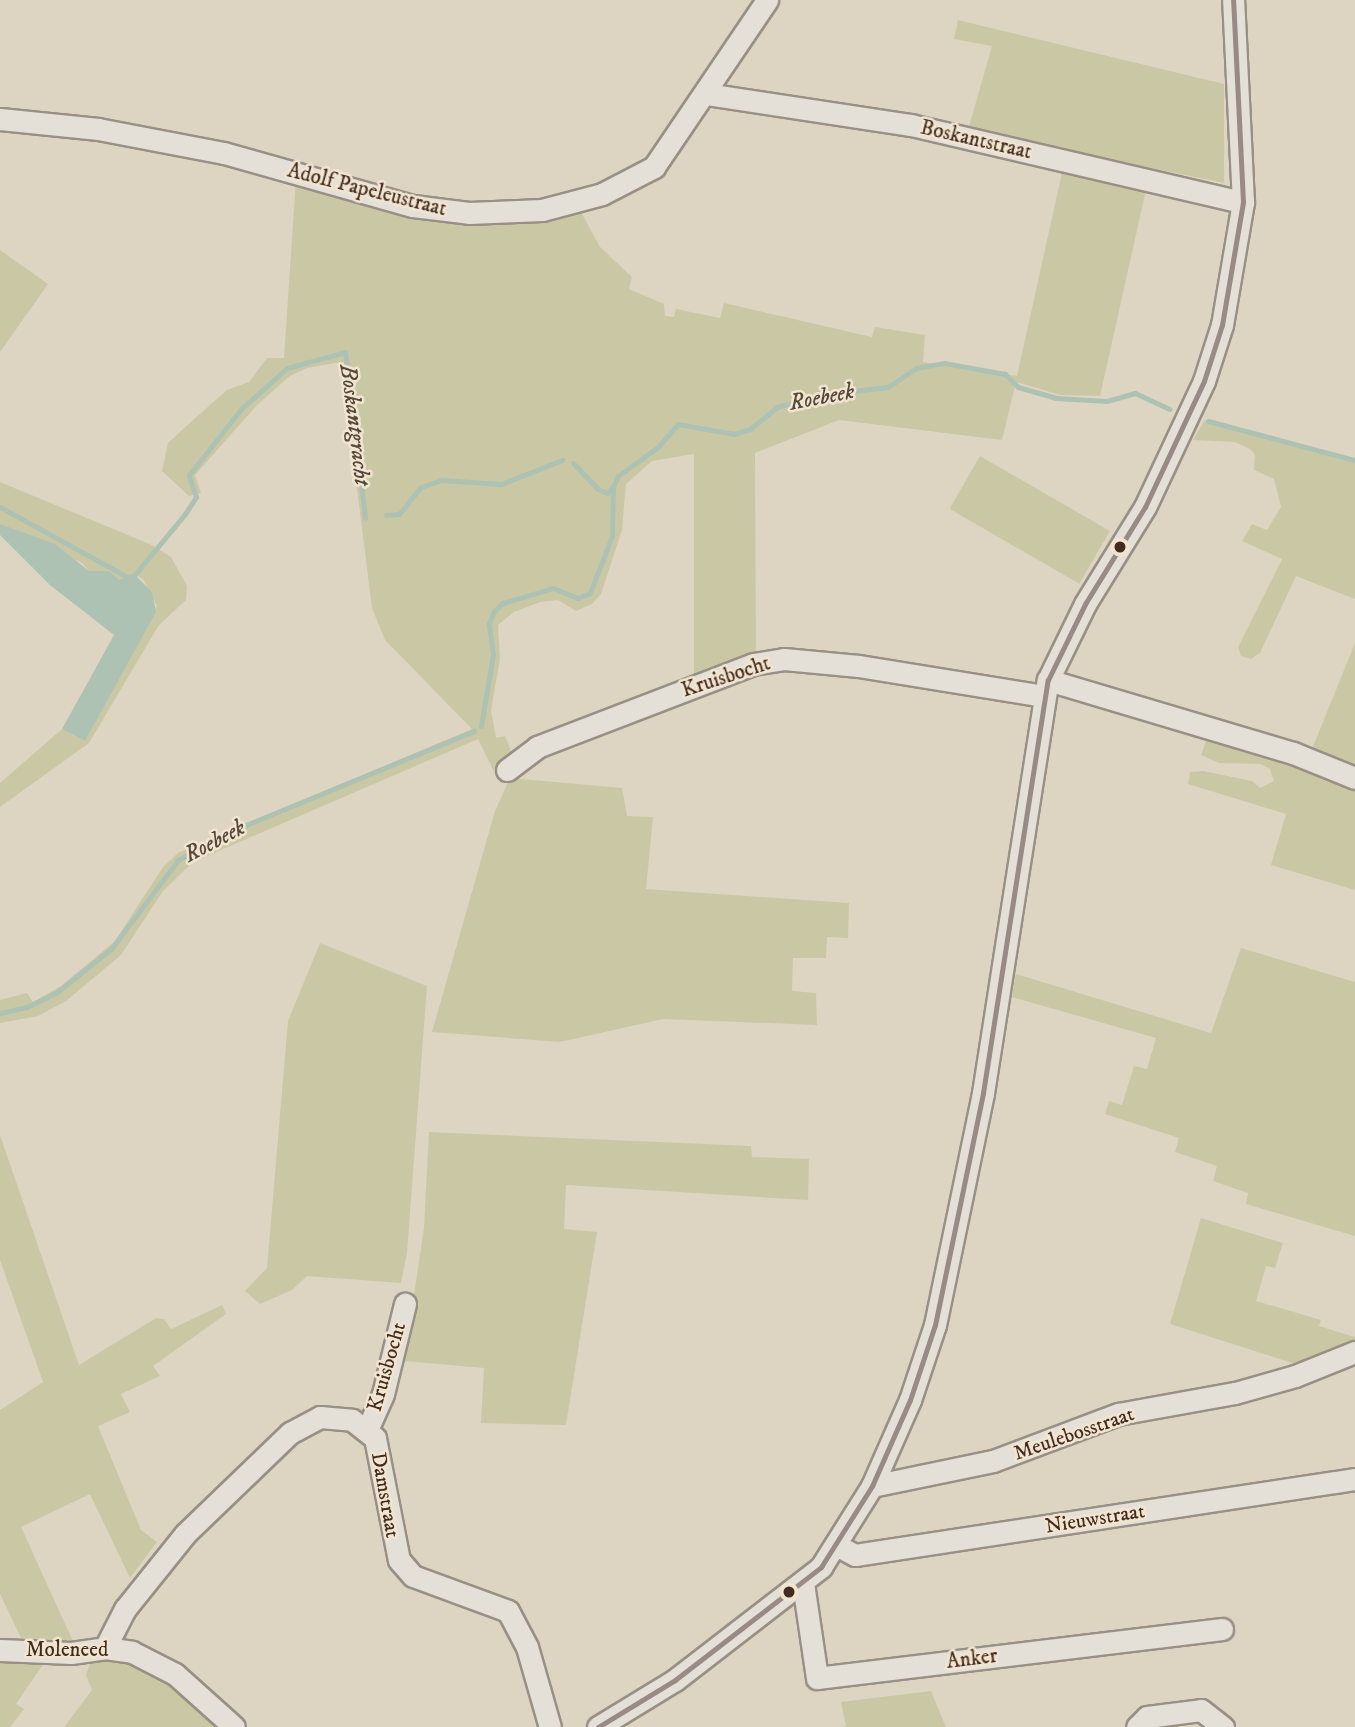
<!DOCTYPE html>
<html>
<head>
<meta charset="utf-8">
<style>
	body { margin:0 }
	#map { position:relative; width:1355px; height:1727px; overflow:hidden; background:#ded4c2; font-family:"IM FELL DW Pica",serif }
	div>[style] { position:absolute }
	.green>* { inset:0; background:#cac8a4; transform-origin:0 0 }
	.water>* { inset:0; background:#adc2b3 }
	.stream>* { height:5px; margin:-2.5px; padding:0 2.5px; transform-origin:2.5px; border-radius:2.5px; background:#adc2b3 }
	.roads { filter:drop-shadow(2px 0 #999085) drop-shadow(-2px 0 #999085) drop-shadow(0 2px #999085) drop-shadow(0 -2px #999085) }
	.minor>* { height:21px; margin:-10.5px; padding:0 10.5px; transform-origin:10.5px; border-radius:10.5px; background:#e5e0d7 }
	.bus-1>* { height:5px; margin:-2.5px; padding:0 2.5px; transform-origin:2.5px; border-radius:2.5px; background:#988a84 }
	.dots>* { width:19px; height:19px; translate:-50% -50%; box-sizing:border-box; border:4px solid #f1e5d0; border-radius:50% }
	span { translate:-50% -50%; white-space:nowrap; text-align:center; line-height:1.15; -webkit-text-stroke:5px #f1e5d0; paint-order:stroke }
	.street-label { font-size:21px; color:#432b20 }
	.water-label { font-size:23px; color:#54483c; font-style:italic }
</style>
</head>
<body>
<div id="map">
	<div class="green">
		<i style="clip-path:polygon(958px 20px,1224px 84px,1224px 183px,968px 130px,992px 46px,954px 39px)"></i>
		<i style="clip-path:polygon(1063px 168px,1146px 190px,1100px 396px,1060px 395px,1016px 382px,1002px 440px,839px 420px,755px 453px,756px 657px,694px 679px,694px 454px,652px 461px,626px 484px,622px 530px,601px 594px,592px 604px,576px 611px,558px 600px,540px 602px,514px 612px,498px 625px,500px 659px,491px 710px,496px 738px,505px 736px,514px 758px,496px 776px,478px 739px,193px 862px,163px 891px,121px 955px,66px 1001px,38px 1016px,0 1023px,0 1000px,27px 993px,33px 1002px,61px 986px,115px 941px,163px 867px,178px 853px,472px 729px,385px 640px,372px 608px,341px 362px,307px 368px,290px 376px,257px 405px,195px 475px,201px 493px,189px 496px,162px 471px,168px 443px,193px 420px,227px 390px,249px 382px,267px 358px,284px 358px,296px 179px,379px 204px,580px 210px,600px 247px,632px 277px,629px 289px,664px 304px,665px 316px,674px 317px,676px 309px,720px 318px,724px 303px,872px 337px,875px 327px,925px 335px,923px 362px,1017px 376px)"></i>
		<i style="clip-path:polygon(0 250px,48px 284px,0 352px)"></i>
		<i style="clip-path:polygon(1205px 420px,1355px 459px,1355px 599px,1296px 576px,1260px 653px,1251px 659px,1241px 656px,1238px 647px,1282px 559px,1242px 541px,1252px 524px,1267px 530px,1281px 507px,1274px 479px,1254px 470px,1255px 455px,1250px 449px,1235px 442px,1193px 440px)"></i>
		<i style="left:980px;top:456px;width:150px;height:61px;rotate:30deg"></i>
		<i style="clip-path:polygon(0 482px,152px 545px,171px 557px,187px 586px,186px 600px,159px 625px,89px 743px,0 807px,0 783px,62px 729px,85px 741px,157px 606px,143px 579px,133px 573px,119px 581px,109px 571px,89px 571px,82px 563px,0 524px)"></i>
		<i style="clip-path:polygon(1355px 643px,1355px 773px,1310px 754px)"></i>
		<i style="clip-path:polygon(1208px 735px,1355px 786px,1355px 890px,1271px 865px,1286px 814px,1188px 784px,1190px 772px,1203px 771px,1252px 781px,1260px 788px,1274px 781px,1270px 769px,1261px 764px,1219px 763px,1201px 755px)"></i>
		<i style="clip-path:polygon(510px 778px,622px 788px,627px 816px,653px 817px,646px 889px,849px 903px,848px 938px,827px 937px,826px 958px,793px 958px,792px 991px,816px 993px,817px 1025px,663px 1019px,560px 1042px,432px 1032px,495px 811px)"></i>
		<i style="clip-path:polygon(320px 943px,427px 986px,407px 1253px,401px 1283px,307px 1276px,292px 1290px,260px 1304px,245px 1291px,267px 1268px,288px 1021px)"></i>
		<i style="clip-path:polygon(1241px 948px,1355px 982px,1355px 1236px,1246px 1204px,1248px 1193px,1213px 1181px,1217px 1166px,1175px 1152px,1179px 1138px,1105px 1114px,1109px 1101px,1122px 1105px,1134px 1066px,1147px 1069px,1156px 1038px,1012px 997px,1016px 974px,1211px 1033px)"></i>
		<i style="clip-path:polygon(429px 1132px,751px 1146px,752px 1157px,809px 1159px,808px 1200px,566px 1185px,564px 1229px,597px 1232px,566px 1425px,481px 1423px,484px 1368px,404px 1361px,424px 1228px)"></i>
		<i style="clip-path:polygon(0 1135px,79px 1365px,156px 1318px,164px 1319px,171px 1329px,222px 1305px,226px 1314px,153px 1366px,160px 1376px,121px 1394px,130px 1412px,98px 1426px,141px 1530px,157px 1542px,130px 1578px,90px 1494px,21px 1527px,76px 1648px,24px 1644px,0 1594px,0 1410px,43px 1382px,0 1260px)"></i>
		<i style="clip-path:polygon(1201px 1218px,1283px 1243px,1275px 1268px,1266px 1266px,1256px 1301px,1321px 1320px,1319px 1326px,1355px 1337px,1355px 1345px,1308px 1368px,1170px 1324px)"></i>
		<i style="clip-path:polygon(0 1658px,44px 1663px,16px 1704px,24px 1709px,10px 1727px,0 1727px)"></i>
		<i style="clip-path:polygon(105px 1660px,135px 1663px,171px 1684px,222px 1727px,64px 1727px,92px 1690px,86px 1675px,91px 1661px)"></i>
		<i style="clip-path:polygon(931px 1691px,946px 1727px,841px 1727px,846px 1726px,841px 1702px)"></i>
	</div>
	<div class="water">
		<i style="clip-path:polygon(0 524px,55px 544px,89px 571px,109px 571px,119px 580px,133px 573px,152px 592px,156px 612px,85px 741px,62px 729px,114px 635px,50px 585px,0 535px)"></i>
	</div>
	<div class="stream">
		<i style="left:1208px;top:421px;width:152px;rotate:14.9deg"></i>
		<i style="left:573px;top:463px;width:36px;rotate:46deg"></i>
		<i style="left:598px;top:489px;width:10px;rotate:24deg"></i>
		<i style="left:607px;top:493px;width:8px;rotate:-45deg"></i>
		<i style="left:0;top:507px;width:149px;rotate:28.8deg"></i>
		<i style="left:131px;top:579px;width:85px;rotate:-50.3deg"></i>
		<i style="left:185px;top:514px;width:20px;rotate:-57deg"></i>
		<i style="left:196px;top:497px;width:23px;rotate:-108deg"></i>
		<i style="left:189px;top:475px;width:85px;rotate:-51.7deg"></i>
		<i style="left:242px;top:408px;width:60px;rotate:-41.6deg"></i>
		<i style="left:287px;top:368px;width:60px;rotate:-15.4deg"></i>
		<i style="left:345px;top:352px;width:167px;rotate:83.1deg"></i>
		<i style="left:386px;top:515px;width:13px;rotate:-4deg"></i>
		<i style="left:399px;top:514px;width:35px;rotate:-51deg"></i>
		<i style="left:421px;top:487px;width:21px;rotate:-19deg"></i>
		<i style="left:441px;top:480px;width:60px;rotate:3.8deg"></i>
		<i style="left:501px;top:484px;width:66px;rotate:-21.5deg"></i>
		<i style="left:481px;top:726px;width:73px;rotate:-80.5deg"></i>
		<i style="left:493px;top:654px;width:30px;rotate:-98deg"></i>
		<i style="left:489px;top:624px;width:14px;rotate:-69deg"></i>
		<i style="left:494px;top:611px;width:12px;rotate:-42deg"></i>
		<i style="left:503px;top:603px;width:52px;rotate:-16.7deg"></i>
		<i style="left:553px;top:588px;width:27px;rotate:22deg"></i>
		<i style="left:578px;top:598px;width:13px;rotate:-23deg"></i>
		<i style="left:590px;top:593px;width:61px;rotate:-68.9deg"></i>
		<i style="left:612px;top:536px;width:49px;rotate:-88.8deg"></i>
		<i style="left:613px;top:487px;width:12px;rotate:-66deg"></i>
		<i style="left:618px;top:476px;width:49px;rotate:-35.9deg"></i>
		<i style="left:658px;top:447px;width:30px;rotate:-49deg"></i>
		<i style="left:678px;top:424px;width:57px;rotate:10.1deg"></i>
		<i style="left:734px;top:434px;width:17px;rotate:-17deg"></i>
		<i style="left:750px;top:429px;width:35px;rotate:-39deg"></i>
		<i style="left:777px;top:407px;width:45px;rotate:-15.6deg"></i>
		<i style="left:820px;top:395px;width:68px;rotate:-6.7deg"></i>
		<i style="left:888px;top:387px;width:34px;rotate:-34deg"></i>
		<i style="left:916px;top:368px;width:28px;rotate:-10deg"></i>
		<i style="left:944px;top:363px;width:62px;rotate:10.2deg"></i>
		<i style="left:1005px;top:374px;width:18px;rotate:45deg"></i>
		<i style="left:1018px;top:387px;width:40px;rotate:16deg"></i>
		<i style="left:1056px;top:398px;width:51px;rotate:3.4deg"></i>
		<i style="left:1107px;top:401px;width:29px;rotate:-16deg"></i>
		<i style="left:1135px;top:393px;width:38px;rotate:25deg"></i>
		<i style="left:0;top:1013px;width:28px;rotate:-13deg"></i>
		<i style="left:27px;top:1007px;width:32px;rotate:-26deg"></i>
		<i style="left:56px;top:993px;width:70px;rotate:-38.7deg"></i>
		<i style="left:111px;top:949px;width:111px;rotate:-53deg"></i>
		<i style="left:178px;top:860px;width:58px;rotate:-28.8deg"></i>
		<i style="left:229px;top:832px;width:265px;rotate:-22.4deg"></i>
	</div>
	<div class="roads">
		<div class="minor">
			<i style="left:706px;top:94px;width:207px;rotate:8.6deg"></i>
			<i style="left:911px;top:125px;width:341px;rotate:13.1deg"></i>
			<i style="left:0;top:119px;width:99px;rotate:5.8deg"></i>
			<i style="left:98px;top:129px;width:128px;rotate:10.8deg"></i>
			<i style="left:224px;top:153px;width:196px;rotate:15.7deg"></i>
			<i style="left:413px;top:206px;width:56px;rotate:7.1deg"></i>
			<i style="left:469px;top:213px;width:73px;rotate:-2.4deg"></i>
			<i style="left:542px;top:210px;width:62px;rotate:-14.9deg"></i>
			<i style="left:602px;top:194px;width:59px;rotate:-27.4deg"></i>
			<i style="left:654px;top:167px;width:202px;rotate:-55.9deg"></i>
			<i style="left:1048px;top:680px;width:256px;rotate:16.6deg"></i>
			<i style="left:1293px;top:753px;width:67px;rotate:22deg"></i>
			<i style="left:507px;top:770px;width:38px;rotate:-37deg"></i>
			<i style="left:537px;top:747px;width:231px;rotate:-21deg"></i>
			<i style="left:753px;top:664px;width:31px;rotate:-9deg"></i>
			<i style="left:784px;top:659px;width:75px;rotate:5.3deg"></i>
			<i style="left:859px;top:666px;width:187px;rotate:9.2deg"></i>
			<i style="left:367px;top:1430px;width:39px;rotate:-66deg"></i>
			<i style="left:383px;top:1394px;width:93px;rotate:-76.3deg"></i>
			<i style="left:872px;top:1486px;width:124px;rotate:-11.7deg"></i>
			<i style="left:993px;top:1461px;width:134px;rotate:-20.6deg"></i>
			<i style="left:1118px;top:1414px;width:119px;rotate:-10.2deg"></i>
			<i style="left:1235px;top:1393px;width:62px;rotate:-15.8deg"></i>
			<i style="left:1295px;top:1376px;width:65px;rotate:-21.8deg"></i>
			<i style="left:838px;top:1546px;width:19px;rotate:28deg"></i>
			<i style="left:855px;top:1555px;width:506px;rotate:-8.64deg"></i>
			<i style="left:803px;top:1583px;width:96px;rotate:81.6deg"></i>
			<i style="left:817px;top:1678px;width:408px;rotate:-6.9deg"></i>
			<i style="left:105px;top:1648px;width:44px;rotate:-62.9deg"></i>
			<i style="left:125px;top:1609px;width:96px;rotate:-51.3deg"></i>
			<i style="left:185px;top:1534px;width:146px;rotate:-43.9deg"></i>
			<i style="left:290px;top:1433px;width:34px;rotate:-28deg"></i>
			<i style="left:320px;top:1417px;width:32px;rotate:5deg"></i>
			<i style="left:352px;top:1420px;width:29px;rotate:38deg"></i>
			<i style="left:375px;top:1438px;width:124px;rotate:78.9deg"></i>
			<i style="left:399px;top:1560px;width:21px;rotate:49deg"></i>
			<i style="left:413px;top:1576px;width:101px;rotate:20.2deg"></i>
			<i style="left:508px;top:1611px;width:41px;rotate:62.2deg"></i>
			<i style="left:527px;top:1647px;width:83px;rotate:74deg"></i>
			<i style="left:0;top:1650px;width:71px;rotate:2.4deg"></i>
			<i style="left:71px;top:1653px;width:34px;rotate:-8deg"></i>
			<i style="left:105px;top:1648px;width:27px;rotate:8deg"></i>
			<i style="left:132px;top:1652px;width:48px;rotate:27.1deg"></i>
			<i style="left:175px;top:1674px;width:79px;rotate:41.9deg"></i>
			<i style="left:598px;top:1727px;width:90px;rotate:-31.4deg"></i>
			<i style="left:675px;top:1680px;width:185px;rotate:-37.7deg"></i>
			<i style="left:821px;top:1567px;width:96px;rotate:-57.8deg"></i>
			<i style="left:872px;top:1486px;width:94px;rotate:-66.2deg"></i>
			<i style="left:910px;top:1400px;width:79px;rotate:-71.6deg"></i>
			<i style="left:935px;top:1325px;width:237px;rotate:-78.3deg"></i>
			<i style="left:983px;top:1093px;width:418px;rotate:-81.1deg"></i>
			<i style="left:1048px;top:680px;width:85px;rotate:-64deg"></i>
			<i style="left:1085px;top:604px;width:114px;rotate:-58.3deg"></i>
			<i style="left:1145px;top:507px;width:139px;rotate:-64.9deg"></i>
			<i style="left:1204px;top:381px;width:59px;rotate:-72.2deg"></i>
			<i style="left:1222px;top:325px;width:125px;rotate:-80.3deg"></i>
			<i style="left:1243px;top:202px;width:202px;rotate:-92.8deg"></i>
			<i style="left:1137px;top:1727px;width:14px;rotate:-45deg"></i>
			<i style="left:1147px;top:1717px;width:54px;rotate:-7.4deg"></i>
			<i style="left:1201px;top:1710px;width:28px;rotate:38deg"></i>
		</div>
	</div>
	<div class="bus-1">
		<i style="left:598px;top:1727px;width:90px;rotate:-31.4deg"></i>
		<i style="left:675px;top:1680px;width:185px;rotate:-37.7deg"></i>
		<i style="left:821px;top:1567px;width:96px;rotate:-57.8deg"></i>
		<i style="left:872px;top:1486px;width:94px;rotate:-66.2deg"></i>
		<i style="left:910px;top:1400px;width:79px;rotate:-71.6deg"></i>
		<i style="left:935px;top:1325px;width:237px;rotate:-78.3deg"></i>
		<i style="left:983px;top:1093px;width:418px;rotate:-81.1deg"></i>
		<i style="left:1048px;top:680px;width:85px;rotate:-64deg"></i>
		<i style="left:1085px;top:604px;width:114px;rotate:-58.3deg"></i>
		<i style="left:1145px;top:507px;width:139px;rotate:-64.9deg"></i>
		<i style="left:1204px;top:381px;width:59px;rotate:-72.2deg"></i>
		<i style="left:1222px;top:325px;width:125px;rotate:-80.3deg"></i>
		<i style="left:1243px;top:202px;width:202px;rotate:-92.8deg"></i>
	</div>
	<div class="dots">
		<i style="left:1120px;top:547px;background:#432b20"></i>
		<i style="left:789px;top:1592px;background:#432b20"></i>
	</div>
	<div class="street-label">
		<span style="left:976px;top:140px;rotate:13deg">Boskantstraat</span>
		<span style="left:367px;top:190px;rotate:14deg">Adolf Papeleustraat</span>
		<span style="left:726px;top:677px;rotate:-18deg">Kruisbocht</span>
		<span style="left:387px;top:1367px;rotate:-74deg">Kruisbocht</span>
		<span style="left:1074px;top:1434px;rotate:-19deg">Meulebosstraat</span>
		<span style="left:385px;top:1495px;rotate:80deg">Damstraat</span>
		<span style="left:1095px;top:1519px;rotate:-9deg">Nieuwstraat</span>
		<span style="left:67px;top:1650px">Moleneed</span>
		<span style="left:972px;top:1659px;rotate:-7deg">Anker</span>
	</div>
	<div class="water-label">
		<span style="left:822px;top:398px;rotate:-11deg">Roebeek</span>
		<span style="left:354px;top:425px;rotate:83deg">Boskantgracht</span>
		<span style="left:215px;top:842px;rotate:-28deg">Roebeek</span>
	</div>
</div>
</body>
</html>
